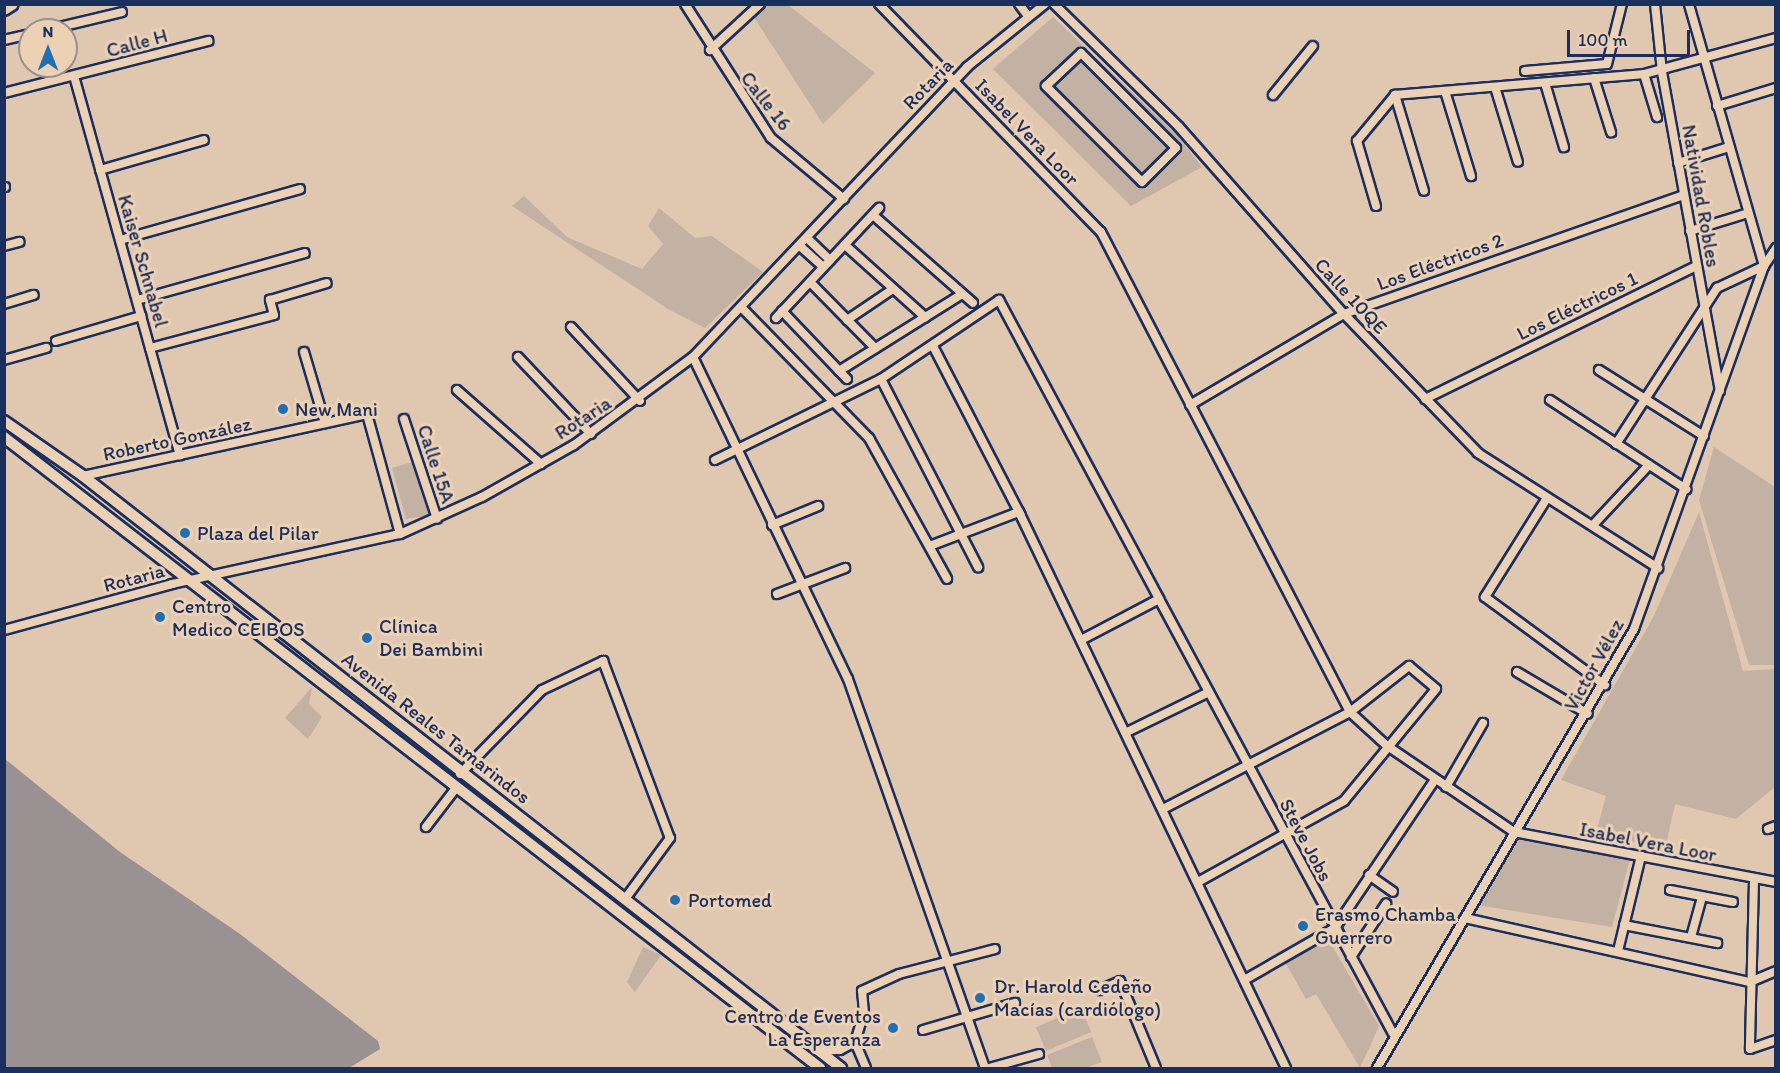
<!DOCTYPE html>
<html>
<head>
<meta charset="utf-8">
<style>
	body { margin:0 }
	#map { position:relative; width:1780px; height:1073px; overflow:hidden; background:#e0c7af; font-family:Itim,sans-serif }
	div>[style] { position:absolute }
	.green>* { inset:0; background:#c3b1a3; transform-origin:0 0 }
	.water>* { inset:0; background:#9a9192 }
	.roads { filter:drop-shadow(2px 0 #1b2f5e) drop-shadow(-2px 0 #1b2f5e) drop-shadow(0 2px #1b2f5e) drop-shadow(0 -2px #1b2f5e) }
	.street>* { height:8px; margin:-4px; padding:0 4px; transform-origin:4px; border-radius:4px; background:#edd1b4 }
	.secondary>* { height:10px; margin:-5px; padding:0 5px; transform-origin:5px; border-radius:5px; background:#edd1b4 }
	.primary>* { height:12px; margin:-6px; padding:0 6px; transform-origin:6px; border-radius:6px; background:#edd1b4 }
	.dots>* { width:16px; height:16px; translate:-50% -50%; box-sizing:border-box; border:3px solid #edd1b4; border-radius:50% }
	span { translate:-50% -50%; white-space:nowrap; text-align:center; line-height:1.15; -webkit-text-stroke:6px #edd1b4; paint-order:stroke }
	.street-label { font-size:20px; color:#1b2f5e }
	.poi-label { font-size:20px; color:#1b2f5e }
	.left { translate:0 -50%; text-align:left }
	.right { translate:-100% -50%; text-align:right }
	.frame { position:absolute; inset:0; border:6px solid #1b2f5e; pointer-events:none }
	.north { position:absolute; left:18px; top:18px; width:60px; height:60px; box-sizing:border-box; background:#edd1b4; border:2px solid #999092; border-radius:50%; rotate:0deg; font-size:16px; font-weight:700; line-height:24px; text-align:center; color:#1b2f5e }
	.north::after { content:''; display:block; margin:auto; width:21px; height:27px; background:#1f6fb2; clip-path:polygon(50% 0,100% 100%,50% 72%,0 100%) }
	.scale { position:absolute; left:1567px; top:30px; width:123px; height:27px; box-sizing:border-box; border:3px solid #1b2f5e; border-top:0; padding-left:8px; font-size:18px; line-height:21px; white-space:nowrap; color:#1b2f5e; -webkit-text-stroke:4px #edd1b4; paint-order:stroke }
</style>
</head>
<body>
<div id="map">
	<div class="green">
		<i style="clip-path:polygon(746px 5px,788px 5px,875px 73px,823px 124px)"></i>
		<i style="clip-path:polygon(1053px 17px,1176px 134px,1202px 167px,1131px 206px,993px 69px)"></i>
		<i style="clip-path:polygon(524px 196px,567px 237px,642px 269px,663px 244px,648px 226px,659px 208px,695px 238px,712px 236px,763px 272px,705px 328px,668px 309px,512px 206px)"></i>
		<i style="clip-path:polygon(1714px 447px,1775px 487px,1775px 665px,1749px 665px,1699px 500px)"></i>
		<i style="clip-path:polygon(412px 462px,431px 515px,406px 519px,392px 468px)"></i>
		<i style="clip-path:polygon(1699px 512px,1743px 671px,1775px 669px,1775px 787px,1736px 819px,1675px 804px,1665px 849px,1596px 833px,1606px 796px,1561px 780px,1654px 616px)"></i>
		<i style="clip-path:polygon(312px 687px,309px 704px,322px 717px,308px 739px,285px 718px)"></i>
		<i style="clip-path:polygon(1517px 838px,1630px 859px,1612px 927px,1477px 905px)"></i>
		<i style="clip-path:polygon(1328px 939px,1379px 1026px,1360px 1068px,1316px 994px,1306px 999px,1285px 962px)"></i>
		<i style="clip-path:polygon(643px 947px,661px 955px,635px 992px,627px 982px)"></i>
		<i style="left:1081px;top:1008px;width:26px;height:49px;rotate:67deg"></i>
		<i style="clip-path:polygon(1092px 1037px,1102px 1062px,1085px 1068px,1052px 1068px,1047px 1055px)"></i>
	</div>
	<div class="water">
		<i style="clip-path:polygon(5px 759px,120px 852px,240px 934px,378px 1041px,380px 1049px,349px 1068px,5px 1068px)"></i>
	</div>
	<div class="roads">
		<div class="street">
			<i style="left:685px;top:4px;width:159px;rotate:57.3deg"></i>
			<i style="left:771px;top:138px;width:95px;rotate:39.9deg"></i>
			<i style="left:879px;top:4px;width:318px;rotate:45.8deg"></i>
			<i style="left:1101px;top:232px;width:541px;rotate:62.58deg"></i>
			<i style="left:1350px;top:712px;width:49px;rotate:42.5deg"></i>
			<i style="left:1386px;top:745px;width:155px;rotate:34.2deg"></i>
			<i style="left:1514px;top:832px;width:267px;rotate:10.8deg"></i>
			<i style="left:1019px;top:4px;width:15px;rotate:53deg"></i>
			<i style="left:1054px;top:4px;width:175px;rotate:44.5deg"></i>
			<i style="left:1179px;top:127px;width:249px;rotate:48.6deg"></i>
			<i style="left:1344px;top:314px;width:193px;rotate:46deg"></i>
			<i style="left:1478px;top:453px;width:214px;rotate:32.6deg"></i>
			<i style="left:1655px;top:4px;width:68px;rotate:84.1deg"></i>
			<i style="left:1662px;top:72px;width:324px;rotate:79.7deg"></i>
			<i style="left:47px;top:30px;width:77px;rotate:-13.5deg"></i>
			<i style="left:4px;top:40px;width:27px;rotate:-13deg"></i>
			<i style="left:710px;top:50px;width:68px;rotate:-42.6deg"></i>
			<i style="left:1081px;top:53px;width:134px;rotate:45deg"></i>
			<i style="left:1176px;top:148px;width:48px;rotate:135deg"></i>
			<i style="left:1142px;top:182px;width:136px;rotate:-135deg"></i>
			<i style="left:1046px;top:86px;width:48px;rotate:-43.3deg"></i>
			<i style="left:1525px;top:71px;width:82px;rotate:-4.9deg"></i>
			<i style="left:1607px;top:64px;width:62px;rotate:-76deg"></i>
			<i style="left:1644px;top:74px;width:45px;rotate:73.2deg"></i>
			<i style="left:74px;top:76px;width:394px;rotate:74.4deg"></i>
			<i style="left:1594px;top:78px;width:57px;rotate:72.5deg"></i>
			<i style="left:1545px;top:83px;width:67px;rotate:73.5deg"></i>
			<i style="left:1495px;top:87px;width:78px;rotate:73deg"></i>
			<i style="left:1445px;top:91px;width:89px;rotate:73deg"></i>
			<i style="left:4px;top:93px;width:211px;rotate:-14.3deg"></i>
			<i style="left:1273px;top:95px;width:63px;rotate:-50.8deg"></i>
			<i style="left:1395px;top:95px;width:100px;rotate:73.2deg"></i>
			<i style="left:1717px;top:106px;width:62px;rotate:-17deg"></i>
			<i style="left:1678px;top:163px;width:53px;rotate:-17.4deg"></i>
			<i style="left:100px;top:170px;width:108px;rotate:-16.1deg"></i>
			<i style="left:4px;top:187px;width:1px"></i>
			<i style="left:1376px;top:206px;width:68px;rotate:-106.3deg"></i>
			<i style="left:1357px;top:141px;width:60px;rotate:-50.4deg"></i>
			<i style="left:1395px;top:95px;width:250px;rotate:-4.8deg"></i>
			<i style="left:1644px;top:74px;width:137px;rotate:-15.3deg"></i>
			<i style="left:873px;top:215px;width:133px;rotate:41.3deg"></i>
			<i style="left:1690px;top:231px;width:61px;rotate:-17.2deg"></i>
			<i style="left:807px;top:238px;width:32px;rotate:44deg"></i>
			<i style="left:120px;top:240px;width:187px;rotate:-15.8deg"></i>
			<i style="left:845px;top:245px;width:108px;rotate:42deg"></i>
			<i style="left:4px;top:246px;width:16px;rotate:-15deg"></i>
			<i style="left:800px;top:246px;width:31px;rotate:42deg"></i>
			<i style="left:810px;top:282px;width:93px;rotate:45.4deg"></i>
			<i style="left:137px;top:300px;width:174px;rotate:-15.6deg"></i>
			<i style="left:4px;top:304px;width:31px;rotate:-17deg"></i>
			<i style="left:742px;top:308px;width:182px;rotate:45.7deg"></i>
			<i style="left:869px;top:438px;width:161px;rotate:61deg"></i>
			<i style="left:782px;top:311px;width:94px;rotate:46.3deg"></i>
			<i style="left:776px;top:318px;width:151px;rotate:-46.9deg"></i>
			<i style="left:847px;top:320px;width:55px;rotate:-34deg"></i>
			<i style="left:571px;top:327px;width:101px;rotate:47deg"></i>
			<i style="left:56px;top:341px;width:89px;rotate:-16.4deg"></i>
			<i style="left:933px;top:346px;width:191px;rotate:62.6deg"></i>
			<i style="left:150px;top:348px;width:128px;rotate:-14.9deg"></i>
			<i style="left:274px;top:315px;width:16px;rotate:-105deg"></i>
			<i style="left:270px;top:300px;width:59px;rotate:-16.6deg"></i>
			<i style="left:304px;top:352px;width:74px;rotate:73.5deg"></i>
			<i style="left:518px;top:357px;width:106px;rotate:46.5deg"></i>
			<i style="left:693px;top:357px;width:357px;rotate:64.3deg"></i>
			<i style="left:848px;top:679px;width:412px;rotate:70.6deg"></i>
			<i style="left:4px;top:360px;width:44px;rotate:-15.9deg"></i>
			<i style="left:1599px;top:370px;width:124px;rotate:32.2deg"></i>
			<i style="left:839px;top:371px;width:145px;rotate:-32deg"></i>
			<i style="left:881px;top:379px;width:212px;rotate:62.7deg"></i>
			<i style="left:457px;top:390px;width:112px;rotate:41.4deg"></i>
			<i style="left:1425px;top:399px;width:303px;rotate:-26.1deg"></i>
			<i style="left:1550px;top:400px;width:163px;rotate:33.2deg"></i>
			<i style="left:1190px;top:405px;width:179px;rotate:-30.6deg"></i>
			<i style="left:1344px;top:314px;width:360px;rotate:-19.3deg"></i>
			<i style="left:404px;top:419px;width:105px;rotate:71.7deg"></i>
			<i style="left:1616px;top:444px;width:186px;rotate:-57.1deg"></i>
			<i style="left:1717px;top:288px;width:52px;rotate:-25.1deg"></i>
			<i style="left:1764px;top:266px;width:273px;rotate:-106deg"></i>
			<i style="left:715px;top:460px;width:185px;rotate:-26deg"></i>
			<i style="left:881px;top:379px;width:142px;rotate:-33.8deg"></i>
			<i style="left:999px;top:300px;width:339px;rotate:61.8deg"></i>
			<i style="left:83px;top:476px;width:291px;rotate:-12.3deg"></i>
			<i style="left:367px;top:414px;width:124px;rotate:74.6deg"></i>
			<i style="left:1547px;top:498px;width:117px;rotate:122.1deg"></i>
			<i style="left:1485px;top:597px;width:149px;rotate:36.3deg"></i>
			<i style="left:772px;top:525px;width:50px;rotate:-22.4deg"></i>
			<i style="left:1593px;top:525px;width:82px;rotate:-47deg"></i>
			<i style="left:932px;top:545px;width:93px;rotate:-20.8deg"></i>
			<i style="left:1019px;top:512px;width:617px;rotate:64.35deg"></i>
			<i style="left:777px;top:594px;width:73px;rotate:-20.9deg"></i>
			<i style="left:4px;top:630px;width:174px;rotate:-15.3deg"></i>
			<i style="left:172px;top:584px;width:233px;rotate:-12.4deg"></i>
			<i style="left:400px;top:534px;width:90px;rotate:-24.3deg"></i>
			<i style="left:482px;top:497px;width:106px;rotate:-29.5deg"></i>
			<i style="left:574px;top:445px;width:148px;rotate:-36.5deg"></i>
			<i style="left:693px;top:357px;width:399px;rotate:-46.6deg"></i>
			<i style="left:967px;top:67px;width:100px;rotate:-38.9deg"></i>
			<i style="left:1081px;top:640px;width:88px;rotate:-27.7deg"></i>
			<i style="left:1159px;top:599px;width:493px;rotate:61.7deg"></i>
			<i style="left:1517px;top:672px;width:82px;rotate:30.6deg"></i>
			<i style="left:1127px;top:732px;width:91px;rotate:-26deg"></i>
			<i style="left:460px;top:774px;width:117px;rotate:-45.7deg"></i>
			<i style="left:542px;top:690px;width:68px;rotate:-25.4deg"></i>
			<i style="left:603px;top:661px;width:189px;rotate:69.3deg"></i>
			<i style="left:670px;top:838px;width:76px;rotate:126.4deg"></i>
			<i style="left:1446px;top:787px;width:74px;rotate:-60deg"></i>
			<i style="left:1163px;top:809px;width:211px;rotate:-27.4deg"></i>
			<i style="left:1350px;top:712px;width:75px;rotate:-37.9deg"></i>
			<i style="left:1409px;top:666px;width:35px;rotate:40deg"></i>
			<i style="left:1436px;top:689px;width:145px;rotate:129.4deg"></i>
			<i style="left:1344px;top:801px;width:167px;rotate:151deg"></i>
			<i style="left:426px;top:827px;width:49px;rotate:-52.4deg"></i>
			<i style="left:1768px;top:829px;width:9px;rotate:-21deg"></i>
			<i style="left:1369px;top:875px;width:29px;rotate:35deg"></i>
			<i style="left:1754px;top:880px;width:169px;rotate:91.4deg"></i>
			<i style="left:1750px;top:1049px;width:28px;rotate:-19deg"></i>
			<i style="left:1670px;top:890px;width:64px;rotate:10.8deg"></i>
			<i style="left:1465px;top:918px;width:292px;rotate:12.7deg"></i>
			<i style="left:1750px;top:982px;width:28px;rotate:-23deg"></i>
			<i style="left:1624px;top:925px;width:95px;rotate:11deg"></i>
			<i style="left:1691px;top:937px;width:41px;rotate:-74.6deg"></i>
			<i style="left:1618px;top:951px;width:98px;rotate:-76.4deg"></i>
			<i style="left:1351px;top:957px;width:64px;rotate:-56.6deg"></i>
			<i style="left:1246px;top:979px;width:103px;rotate:-29.8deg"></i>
			<i style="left:1335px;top:928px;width:179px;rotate:-56deg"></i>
			<i style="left:1100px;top:990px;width:22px;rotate:-24deg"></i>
			<i style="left:1120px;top:981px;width:94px;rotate:67.5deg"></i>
			<i style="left:923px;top:1030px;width:96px;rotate:-16.4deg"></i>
			<i style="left:855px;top:1042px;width:28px;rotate:67deg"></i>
			<i style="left:818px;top:1051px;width:22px;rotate:-3deg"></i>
			<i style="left:840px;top:1050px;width:17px;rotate:-28deg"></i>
			<i style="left:855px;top:1042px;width:30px;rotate:-73deg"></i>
			<i style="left:864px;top:1013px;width:22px;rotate:-95deg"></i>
			<i style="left:862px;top:991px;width:41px;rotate:-24.7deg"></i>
			<i style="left:899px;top:974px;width:99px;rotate:-14.6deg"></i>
			<i style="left:989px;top:1068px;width:52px;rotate:-15.6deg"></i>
			<i style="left:1377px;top:1068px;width:509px;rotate:-59.65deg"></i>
			<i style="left:1634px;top:629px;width:386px;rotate:-70.3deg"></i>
			<i style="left:1764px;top:266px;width:22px;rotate:-56deg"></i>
		</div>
		<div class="secondary">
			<i style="left:4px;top:421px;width:96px;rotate:34.8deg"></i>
			<i style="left:83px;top:476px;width:962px;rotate:37.99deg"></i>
			<i style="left:4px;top:437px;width:1032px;rotate:37.71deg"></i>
		</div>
		<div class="primary">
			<i style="left:4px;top:9px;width:9px;rotate:-32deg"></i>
		</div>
	</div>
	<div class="dots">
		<i style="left:283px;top:409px;background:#1f6fb2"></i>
		<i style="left:185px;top:533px;background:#1f6fb2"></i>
		<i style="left:160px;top:617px;background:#1f6fb2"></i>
		<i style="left:367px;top:638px;background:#1f6fb2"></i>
		<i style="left:675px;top:900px;background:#1f6fb2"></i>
		<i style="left:1303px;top:926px;background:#1f6fb2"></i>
		<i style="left:980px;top:998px;background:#1f6fb2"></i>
		<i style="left:893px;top:1028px;background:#1f6fb2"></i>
	</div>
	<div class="street-label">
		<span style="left:137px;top:43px;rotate:-15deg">Calle H</span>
		<span style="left:928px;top:84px;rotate:-46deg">Rotaria</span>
		<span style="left:766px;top:101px;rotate:52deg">Calle 16</span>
		<span style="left:1027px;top:132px;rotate:46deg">Isabel Vera Loor</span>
		<span style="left:1701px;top:196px;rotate:80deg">Natividad Robles</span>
		<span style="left:143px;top:261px;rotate:74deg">Kaiser Schnabel</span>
		<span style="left:1440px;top:262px;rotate:-20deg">Los Eléctricos 2</span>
		<span style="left:1351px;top:296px;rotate:47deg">Calle 10QE</span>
		<span style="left:1577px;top:306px;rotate:-26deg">Los Eléctricos 1</span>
		<span style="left:583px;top:418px;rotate:-33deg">Rotaria</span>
		<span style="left:177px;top:439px;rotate:-12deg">Roberto González</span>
		<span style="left:436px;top:464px;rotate:72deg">Calle 15A</span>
		<span style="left:134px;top:578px;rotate:-15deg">Rotaria</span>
		<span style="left:1594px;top:665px;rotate:-61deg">Victor Vélez</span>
		<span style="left:436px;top:728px;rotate:38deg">Avenida Reales Tamarindos</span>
		<span style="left:1306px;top:840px;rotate:62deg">Steve Jobs</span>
		<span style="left:1648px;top:842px;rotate:11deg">Isabel Vera Loor</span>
	</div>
	<div class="poi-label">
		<span class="left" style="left:295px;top:409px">New Mani</span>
		<span class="left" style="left:197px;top:533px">Plaza del Pilar</span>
		<span class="left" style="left:172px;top:618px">Centro<br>Medico CEIBOS</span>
		<span class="left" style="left:379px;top:638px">Clínica<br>Dei Bambini</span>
		<span class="left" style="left:688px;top:900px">Portomed</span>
		<span class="left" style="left:1315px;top:926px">Erasmo Chamba<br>Guerrero</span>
		<span class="left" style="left:994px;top:998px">Dr. Harold Cedeño<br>Macías (cardiólogo)</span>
		<span class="right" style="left:881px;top:1028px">Centro de Eventos<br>La Esperanza</span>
	</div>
	<div class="frame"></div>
	<div class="north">N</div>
	<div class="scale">100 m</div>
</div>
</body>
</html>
